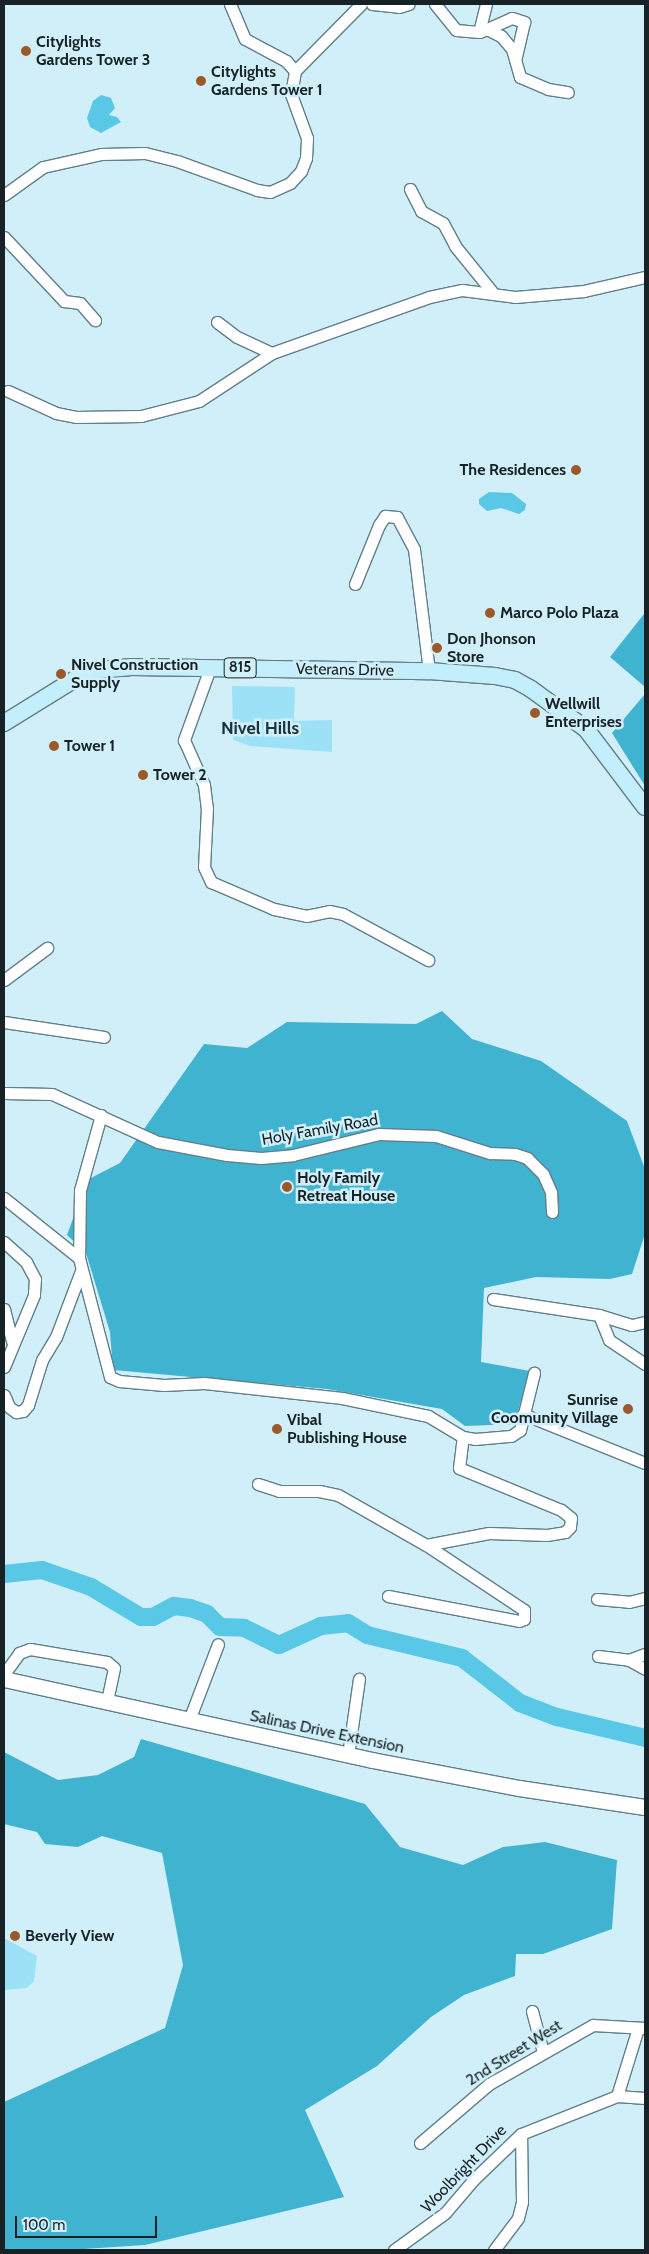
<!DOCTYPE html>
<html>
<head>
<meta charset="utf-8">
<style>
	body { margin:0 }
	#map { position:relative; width:649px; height:2254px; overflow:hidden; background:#d0eff9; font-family:Cabin,sans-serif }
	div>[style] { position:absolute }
	.green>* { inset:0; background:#9ce1f6 }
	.forest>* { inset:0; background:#40b3d0 }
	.water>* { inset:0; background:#59c8e6 }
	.river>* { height:18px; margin:-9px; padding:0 9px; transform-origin:9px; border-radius:9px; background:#59c8e6 }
	.roads { filter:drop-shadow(1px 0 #627e87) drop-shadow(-1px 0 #627e87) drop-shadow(0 1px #627e87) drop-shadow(0 -1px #627e87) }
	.street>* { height:11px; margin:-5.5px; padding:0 5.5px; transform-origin:5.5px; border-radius:5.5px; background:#fff }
	.secondary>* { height:15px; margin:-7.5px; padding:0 7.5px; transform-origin:7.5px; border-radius:7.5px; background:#fff }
	.primary>* { height:16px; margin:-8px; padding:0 8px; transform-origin:8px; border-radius:8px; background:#c3effc }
	.dots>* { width:14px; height:14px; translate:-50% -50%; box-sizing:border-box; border:2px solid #d0eff9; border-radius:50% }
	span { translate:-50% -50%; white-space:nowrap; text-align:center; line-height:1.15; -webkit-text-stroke:5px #d0eff9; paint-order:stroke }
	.shield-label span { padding:1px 4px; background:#d0eff9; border:1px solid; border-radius:4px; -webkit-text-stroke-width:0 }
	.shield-label { font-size:15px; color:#162225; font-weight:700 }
	.poi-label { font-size:16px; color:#162225; font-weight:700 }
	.left { translate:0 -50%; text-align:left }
	.right { translate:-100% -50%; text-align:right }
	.street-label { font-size:16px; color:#162225 }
	.neighbourhood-label { font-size:18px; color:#1a343c; font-weight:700 }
	.frame { position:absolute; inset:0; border:5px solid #162225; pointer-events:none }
	.scale { position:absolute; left:15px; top:2216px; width:142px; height:22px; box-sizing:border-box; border:2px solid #162225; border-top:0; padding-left:6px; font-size:15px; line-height:18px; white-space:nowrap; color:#162225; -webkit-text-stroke:4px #d0eff9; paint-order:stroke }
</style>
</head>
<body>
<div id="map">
	<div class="green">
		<i style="clip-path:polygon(232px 686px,295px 687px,294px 721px,332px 720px,332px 752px,250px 746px,233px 740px)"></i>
		<i style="clip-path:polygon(4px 1938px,37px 1956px,34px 1981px,27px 1988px,4px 1990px)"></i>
	</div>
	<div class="forest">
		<i style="clip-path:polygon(644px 614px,645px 614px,645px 687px,610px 657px)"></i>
		<i style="clip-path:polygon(645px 694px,645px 786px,612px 733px)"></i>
		<i style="clip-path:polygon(442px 1011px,472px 1039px,541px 1061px,627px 1121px,645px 1169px,645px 1234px,632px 1274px,610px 1279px,536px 1277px,484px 1288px,481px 1362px,530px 1371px,514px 1424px,465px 1426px,442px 1409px,327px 1389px,113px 1370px,110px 1332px,86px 1253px,67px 1235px,87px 1180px,120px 1163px,204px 1044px,247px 1048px,287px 1022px,416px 1024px)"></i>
		<i style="clip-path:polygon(141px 1739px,365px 1804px,400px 1847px,463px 1865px,503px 1847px,545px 1842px,617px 1860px,612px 1929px,543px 1954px,516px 1954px,515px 1976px,464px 1995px,431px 2017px,377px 2066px,305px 2110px,344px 2197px,145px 2245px,68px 2250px,4px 2250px,4px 2102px,165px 2028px,183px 1965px,162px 1853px,102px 1836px,78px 1847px,45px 1844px,37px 1832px,4px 1824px,4px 1752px,58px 1780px,98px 1775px,134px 1757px)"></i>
	</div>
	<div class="water">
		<i style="clip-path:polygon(101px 95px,111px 98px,115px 108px,109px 115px,117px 117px,121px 122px,101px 133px,90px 127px,87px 118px,93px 101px)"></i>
		<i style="clip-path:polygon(489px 492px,512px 493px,526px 504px,525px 510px,519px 514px,501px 508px,487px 511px,479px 504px,479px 499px)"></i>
	</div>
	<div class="river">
		<i style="left:4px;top:1574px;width:38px;rotate:-6deg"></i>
		<i style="left:42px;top:1570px;width:52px;rotate:19.1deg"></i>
		<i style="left:91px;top:1587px;width:58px;rotate:31deg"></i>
		<i style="left:141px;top:1617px;width:12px"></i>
		<i style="left:153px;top:1617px;width:24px;rotate:-28deg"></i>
		<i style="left:174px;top:1606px;width:16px;rotate:7deg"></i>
		<i style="left:190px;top:1608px;width:18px;rotate:19deg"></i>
		<i style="left:207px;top:1614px;width:18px;rotate:45deg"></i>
		<i style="left:220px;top:1627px;width:24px;rotate:2deg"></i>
		<i style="left:244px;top:1628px;width:39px;rotate:26deg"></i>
		<i style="left:279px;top:1645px;width:46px;rotate:-24.3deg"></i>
		<i style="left:321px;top:1626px;width:27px;rotate:-6deg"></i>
		<i style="left:348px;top:1623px;width:22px;rotate:32deg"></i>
		<i style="left:367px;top:1635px;width:98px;rotate:13.6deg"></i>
		<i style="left:462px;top:1658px;width:73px;rotate:37.8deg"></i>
		<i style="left:520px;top:1703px;width:40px;rotate:21deg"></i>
		<i style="left:557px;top:1717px;width:90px;rotate:13.4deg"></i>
	</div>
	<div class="roads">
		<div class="street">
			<i style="left:230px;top:4px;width:38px;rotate:67deg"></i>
			<i style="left:245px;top:39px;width:47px;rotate:28.2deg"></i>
			<i style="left:286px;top:61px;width:13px;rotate:48deg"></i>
			<i style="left:372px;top:4px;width:27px;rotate:6deg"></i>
			<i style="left:399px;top:7px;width:10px;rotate:-17deg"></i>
			<i style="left:435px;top:4px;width:33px;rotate:51deg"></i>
			<i style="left:456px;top:30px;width:23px;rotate:5deg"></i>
			<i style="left:479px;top:32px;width:9px;rotate:-21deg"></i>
			<i style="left:487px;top:29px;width:16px;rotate:27deg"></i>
			<i style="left:501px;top:36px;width:17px;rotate:50deg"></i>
			<i style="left:512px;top:49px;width:29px;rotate:74deg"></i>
			<i style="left:520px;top:77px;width:30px;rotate:23deg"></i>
			<i style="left:548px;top:89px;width:20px;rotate:9deg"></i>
			<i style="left:487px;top:29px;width:27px;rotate:-24deg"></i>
			<i style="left:512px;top:18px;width:13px;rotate:18deg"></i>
			<i style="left:524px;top:22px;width:39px;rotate:103deg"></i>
			<i style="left:479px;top:32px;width:29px;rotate:-76deg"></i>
			<i style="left:410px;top:189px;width:25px;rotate:63deg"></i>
			<i style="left:421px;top:211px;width:25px;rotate:29deg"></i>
			<i style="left:443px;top:223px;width:26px;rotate:62deg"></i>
			<i style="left:455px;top:246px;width:60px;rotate:51deg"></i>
			<i style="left:4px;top:195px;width:48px;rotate:-35.7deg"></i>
			<i style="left:43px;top:167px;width:59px;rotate:-12.6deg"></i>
			<i style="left:101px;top:154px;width:44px;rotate:-1.3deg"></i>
			<i style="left:145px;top:153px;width:33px;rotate:14deg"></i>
			<i style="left:177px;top:161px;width:85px;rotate:19.9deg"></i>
			<i style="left:257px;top:190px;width:13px;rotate:9deg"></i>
			<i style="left:270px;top:192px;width:22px;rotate:-24deg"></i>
			<i style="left:290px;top:183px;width:16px;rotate:-47deg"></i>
			<i style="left:301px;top:171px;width:14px;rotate:-69deg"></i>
			<i style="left:306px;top:158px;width:20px;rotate:-87deg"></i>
			<i style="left:307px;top:138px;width:47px;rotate:-110deg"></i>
			<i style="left:291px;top:94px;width:23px;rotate:-80deg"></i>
			<i style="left:295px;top:71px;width:94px;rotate:-45.4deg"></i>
			<i style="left:4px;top:237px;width:88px;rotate:46.8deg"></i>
			<i style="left:64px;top:301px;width:16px;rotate:7deg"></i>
			<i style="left:80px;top:303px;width:23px;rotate:49deg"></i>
			<i style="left:217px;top:322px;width:25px;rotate:37deg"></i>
			<i style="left:237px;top:337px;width:38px;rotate:25deg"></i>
			<i style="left:8px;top:391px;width:53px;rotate:24.6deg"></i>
			<i style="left:56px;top:413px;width:20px;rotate:11deg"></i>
			<i style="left:76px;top:417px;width:65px;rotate:-0.9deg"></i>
			<i style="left:141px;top:416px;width:60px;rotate:-14.5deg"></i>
			<i style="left:199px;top:401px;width:87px;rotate:-33.3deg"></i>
			<i style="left:272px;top:353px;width:167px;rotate:-19.6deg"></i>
			<i style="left:429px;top:297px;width:34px;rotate:-12deg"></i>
			<i style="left:462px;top:290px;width:53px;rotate:7.5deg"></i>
			<i style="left:515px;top:297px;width:24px;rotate:-5deg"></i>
			<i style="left:539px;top:295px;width:45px;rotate:-5.1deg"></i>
			<i style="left:584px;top:291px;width:63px;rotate:-12.9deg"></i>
			<i style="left:355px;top:584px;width:64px;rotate:-67.9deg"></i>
			<i style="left:379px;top:525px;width:11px;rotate:-56deg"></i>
			<i style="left:385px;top:516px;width:12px;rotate:5deg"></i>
			<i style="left:397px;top:517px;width:36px;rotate:62deg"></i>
			<i style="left:414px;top:549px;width:123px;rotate:83deg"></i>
			<i style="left:210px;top:668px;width:77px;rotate:109.9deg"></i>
			<i style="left:184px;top:740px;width:49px;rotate:66deg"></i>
			<i style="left:204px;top:785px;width:23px;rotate:83deg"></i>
			<i style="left:207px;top:808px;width:59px;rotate:92.9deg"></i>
			<i style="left:204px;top:867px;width:17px;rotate:65deg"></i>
			<i style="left:211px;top:882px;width:69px;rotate:23.2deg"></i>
			<i style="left:274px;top:909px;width:33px;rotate:12deg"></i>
			<i style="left:306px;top:916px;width:24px;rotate:-12deg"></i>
			<i style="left:329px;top:911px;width:14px;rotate:12deg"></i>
			<i style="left:343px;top:914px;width:97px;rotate:28.4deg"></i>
			<i style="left:4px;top:980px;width:54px;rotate:-36.7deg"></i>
			<i style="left:4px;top:1022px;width:101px;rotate:8.5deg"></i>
			<i style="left:4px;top:1093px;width:48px;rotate:1.2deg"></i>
			<i style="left:52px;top:1094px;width:116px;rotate:24.4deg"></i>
			<i style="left:158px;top:1142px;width:70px;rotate:10.7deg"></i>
			<i style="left:227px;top:1155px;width:34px;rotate:5deg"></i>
			<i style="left:261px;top:1158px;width:32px;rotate:-5deg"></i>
			<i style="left:293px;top:1155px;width:89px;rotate:-13.7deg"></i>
			<i style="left:379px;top:1134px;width:57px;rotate:2deg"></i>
			<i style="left:436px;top:1136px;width:57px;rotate:17.5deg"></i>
			<i style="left:490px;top:1153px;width:25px;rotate:2deg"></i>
			<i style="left:515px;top:1154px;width:13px;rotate:18deg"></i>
			<i style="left:527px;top:1158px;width:23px;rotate:45deg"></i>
			<i style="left:543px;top:1174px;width:20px;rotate:66deg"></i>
			<i style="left:551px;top:1192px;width:20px;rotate:87deg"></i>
			<i style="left:101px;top:1115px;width:78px;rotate:105.6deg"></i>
			<i style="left:80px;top:1190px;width:68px;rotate:90.8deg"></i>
			<i style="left:79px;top:1258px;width:123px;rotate:75.4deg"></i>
			<i style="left:110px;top:1377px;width:10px;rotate:24deg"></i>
			<i style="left:119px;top:1381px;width:45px;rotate:5.1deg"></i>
			<i style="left:164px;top:1385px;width:40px;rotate:-2.9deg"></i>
			<i style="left:204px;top:1383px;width:139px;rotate:6.2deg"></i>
			<i style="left:342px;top:1398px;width:88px;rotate:11.8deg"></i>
			<i style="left:428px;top:1416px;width:41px;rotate:31deg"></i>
			<i style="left:463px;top:1437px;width:12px;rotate:9deg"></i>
			<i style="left:475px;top:1439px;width:36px;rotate:-5deg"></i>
			<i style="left:511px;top:1436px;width:11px;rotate:-34deg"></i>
			<i style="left:520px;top:1430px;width:59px;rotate:-76.2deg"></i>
			<i style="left:4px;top:1198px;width:96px;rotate:38.7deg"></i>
			<i style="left:4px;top:1242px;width:30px;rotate:42deg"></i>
			<i style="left:26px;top:1262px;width:19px;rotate:62deg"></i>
			<i style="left:35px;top:1279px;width:16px;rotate:94deg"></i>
			<i style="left:34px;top:1295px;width:78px;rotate:112.6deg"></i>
			<i style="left:493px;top:1299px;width:107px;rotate:8.6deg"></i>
			<i style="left:599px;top:1315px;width:34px;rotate:17deg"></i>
			<i style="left:632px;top:1325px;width:13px;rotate:-13deg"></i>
			<i style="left:4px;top:1309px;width:33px;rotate:76deg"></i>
			<i style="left:599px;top:1315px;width:27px;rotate:68deg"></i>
			<i style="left:609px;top:1340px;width:43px;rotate:33.7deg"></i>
			<i style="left:4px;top:1395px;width:13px;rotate:67deg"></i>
			<i style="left:9px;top:1407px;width:9px;rotate:36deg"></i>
			<i style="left:16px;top:1412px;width:7px;rotate:-8deg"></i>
			<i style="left:23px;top:1411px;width:8px;rotate:-50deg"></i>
			<i style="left:28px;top:1405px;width:47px;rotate:-72.7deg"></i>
			<i style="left:42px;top:1360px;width:27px;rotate:-59deg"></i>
			<i style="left:56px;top:1337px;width:71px;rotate:-69.3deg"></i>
			<i style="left:523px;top:1414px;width:131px;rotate:21.9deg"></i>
			<i style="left:258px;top:1484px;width:22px;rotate:18deg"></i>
			<i style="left:279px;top:1491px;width:40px"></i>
			<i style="left:319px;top:1491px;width:19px;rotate:12deg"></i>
			<i style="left:338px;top:1495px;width:101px;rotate:29.6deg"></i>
			<i style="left:426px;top:1545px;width:64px;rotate:-10.8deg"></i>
			<i style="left:489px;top:1533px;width:58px;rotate:2deg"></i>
			<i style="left:547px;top:1535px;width:18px;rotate:-9deg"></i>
			<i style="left:565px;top:1532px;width:7px;rotate:-45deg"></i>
			<i style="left:570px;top:1527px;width:9px;rotate:-84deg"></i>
			<i style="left:571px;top:1518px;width:13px;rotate:-141deg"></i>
			<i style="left:561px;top:1510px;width:110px;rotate:-157.6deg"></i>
			<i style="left:459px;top:1468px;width:31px;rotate:-83deg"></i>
			<i style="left:388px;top:1596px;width:133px;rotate:10.8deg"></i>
			<i style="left:519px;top:1621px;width:5px;rotate:-22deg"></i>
			<i style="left:524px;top:1619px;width:9px;rotate:-90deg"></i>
			<i style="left:524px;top:1610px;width:118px;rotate:-146.4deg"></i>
			<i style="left:597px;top:1599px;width:32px;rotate:5deg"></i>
			<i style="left:629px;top:1602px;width:16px;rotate:-14deg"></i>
			<i style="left:598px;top:1656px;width:31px;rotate:7deg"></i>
			<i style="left:629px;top:1660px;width:18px;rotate:29deg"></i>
			<i style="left:629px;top:1660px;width:17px;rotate:-21deg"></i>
			<i style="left:4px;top:1674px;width:26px;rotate:-54deg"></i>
			<i style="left:19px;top:1653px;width:12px;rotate:-20deg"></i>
			<i style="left:30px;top:1649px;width:78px;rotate:9.6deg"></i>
			<i style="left:107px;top:1662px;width:9px;rotate:41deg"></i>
			<i style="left:114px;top:1668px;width:35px;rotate:102deg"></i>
			<i style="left:189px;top:1720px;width:81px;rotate:-69.1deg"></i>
			<i style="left:348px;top:1755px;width:77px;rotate:-81.8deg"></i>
			<i style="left:532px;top:2011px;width:42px;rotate:75deg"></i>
			<i style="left:617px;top:2096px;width:71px;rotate:-72.8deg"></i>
			<i style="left:420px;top:2143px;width:91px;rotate:-40.5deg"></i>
			<i style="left:489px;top:2084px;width:120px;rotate:-29.6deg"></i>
			<i style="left:593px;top:2025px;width:52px;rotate:3.3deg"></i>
			<i style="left:394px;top:2250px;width:63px;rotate:-36deg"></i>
			<i style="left:445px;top:2213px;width:45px;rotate:-49.5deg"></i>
			<i style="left:474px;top:2179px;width:65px;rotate:-43.8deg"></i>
			<i style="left:521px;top:2134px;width:103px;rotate:-21.6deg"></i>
			<i style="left:617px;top:2096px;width:28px;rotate:4deg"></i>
			<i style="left:494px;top:2250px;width:40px;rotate:-53deg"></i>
			<i style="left:518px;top:2218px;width:16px;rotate:-76deg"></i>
			<i style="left:522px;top:2202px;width:68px;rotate:-90.8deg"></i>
		</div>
		<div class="secondary">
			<i style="left:4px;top:1679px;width:377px;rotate:12.4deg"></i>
			<i style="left:372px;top:1760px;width:150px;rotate:10.8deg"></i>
			<i style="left:519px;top:1788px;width:127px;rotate:8.6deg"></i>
		</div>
		<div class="primary">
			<i style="left:4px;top:723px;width:86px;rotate:-31.7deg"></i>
			<i style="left:77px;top:678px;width:22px;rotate:-21deg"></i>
			<i style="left:98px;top:670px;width:34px;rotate:-5deg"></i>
			<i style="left:132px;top:667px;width:297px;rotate:0.8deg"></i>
			<i style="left:429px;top:671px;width:66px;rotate:4.3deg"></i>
			<i style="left:495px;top:676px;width:20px;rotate:11deg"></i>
			<i style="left:515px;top:680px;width:18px;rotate:29deg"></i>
			<i style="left:531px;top:689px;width:68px;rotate:36deg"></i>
			<i style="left:586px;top:729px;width:98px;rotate:52.9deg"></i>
		</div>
	</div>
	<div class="dots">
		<i style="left:26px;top:51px;background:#9c5829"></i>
		<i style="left:201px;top:81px;background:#9c5829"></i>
		<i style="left:576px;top:470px;background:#9c5829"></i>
		<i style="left:490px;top:613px;background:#9c5829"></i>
		<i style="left:437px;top:648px;background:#9c5829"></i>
		<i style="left:61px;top:674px;background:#9c5829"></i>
		<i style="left:535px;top:713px;background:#9c5829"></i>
		<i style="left:54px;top:746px;background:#9c5829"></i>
		<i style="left:143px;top:775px;background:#9c5829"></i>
		<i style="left:287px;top:1187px;background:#9c5829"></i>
		<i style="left:628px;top:1409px;background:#9c5829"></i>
		<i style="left:277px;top:1429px;background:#9c5829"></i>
		<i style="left:15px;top:1936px;background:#9c5829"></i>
	</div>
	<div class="shield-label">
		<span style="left:240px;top:668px">815</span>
	</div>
	<div class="poi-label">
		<span class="left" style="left:36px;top:51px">Citylights<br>Gardens Tower 3</span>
		<span class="left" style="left:211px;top:81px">Citylights<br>Gardens Tower 1</span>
		<span class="right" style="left:566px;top:470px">The Residences</span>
		<span class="left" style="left:500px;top:613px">Marco Polo Plaza</span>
		<span class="left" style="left:447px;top:648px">Don Jhonson<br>Store</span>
		<span class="left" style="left:71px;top:674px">Nivel Construction<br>Supply</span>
		<span class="left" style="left:545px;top:713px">Wellwill<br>Enterprises</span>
		<span class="left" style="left:64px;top:746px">Tower 1</span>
		<span class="left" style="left:153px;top:775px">Tower 2</span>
		<span class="left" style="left:297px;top:1187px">Holy Family<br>Retreat House</span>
		<span class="right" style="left:618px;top:1409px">Sunrise<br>Coomunity Village</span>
		<span class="left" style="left:287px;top:1429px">Vibal<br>Publishing House</span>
		<span class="left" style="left:25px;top:1936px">Beverly View</span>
	</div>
	<div class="street-label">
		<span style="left:345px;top:670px;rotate:1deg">Veterans Drive</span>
		<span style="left:320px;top:1130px;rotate:-10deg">Holy Family Road</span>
		<span style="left:327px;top:1732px;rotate:12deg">Salinas Drive Extension</span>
		<span style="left:514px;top:2053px;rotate:-32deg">2nd Street West</span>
		<span style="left:464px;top:2169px;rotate:-46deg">Woolbright Drive</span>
	</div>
	<div class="neighbourhood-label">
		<span style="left:260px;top:728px">Nivel Hills</span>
	</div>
	<div class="frame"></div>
	<div class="scale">100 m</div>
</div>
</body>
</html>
